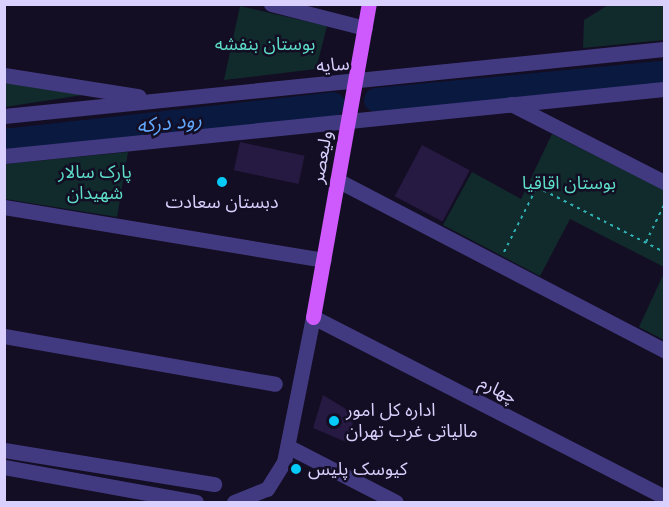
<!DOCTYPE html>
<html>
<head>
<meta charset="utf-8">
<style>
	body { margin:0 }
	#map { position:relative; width:669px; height:507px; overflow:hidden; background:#130e23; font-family:Quicksand,"Noto Sans Arabic",sans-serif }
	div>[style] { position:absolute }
	.green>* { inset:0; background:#112b2d }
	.river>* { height:24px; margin:-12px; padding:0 12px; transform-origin:12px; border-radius:12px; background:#0a1940 }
	.building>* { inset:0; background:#261a43; transform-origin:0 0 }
	.path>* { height:2px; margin-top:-1px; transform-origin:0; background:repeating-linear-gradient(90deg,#30b0b3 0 3px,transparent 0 7.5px) }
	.minor>* { height:15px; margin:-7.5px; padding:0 7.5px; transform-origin:7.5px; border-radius:7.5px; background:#423a81 }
	.major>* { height:15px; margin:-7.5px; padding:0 7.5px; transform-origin:7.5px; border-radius:7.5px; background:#ce59fd }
	.dots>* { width:16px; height:16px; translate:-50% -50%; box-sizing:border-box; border:3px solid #130e23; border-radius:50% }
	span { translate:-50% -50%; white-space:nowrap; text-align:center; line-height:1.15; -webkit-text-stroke:5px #130e23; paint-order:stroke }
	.park-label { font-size:18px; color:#5ddec8 }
	.street-label { font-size:18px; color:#dad0fe }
	.poi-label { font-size:18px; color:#dad0fe }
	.left { translate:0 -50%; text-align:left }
	.water-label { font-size:20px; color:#60a7fd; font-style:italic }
	.frame { position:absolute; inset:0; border:6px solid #dad0fe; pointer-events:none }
</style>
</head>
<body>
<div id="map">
	<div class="green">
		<i style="clip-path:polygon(608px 5px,664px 5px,664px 40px,583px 48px,584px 20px)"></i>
		<i style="clip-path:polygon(240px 6px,327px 26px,316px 69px,224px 80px)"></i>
		<i style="clip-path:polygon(5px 82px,89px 94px,5px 107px)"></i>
		<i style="clip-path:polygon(552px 134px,664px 190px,664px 267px,570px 219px,540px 276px,443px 225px,472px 172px,521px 199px)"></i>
		<i style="clip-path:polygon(128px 152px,117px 217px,5px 199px,5px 164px)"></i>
		<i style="clip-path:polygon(664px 273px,664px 340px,639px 327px)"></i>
	</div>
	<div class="river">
		<i style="left:376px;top:100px;width:289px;rotate:-5.4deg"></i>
		<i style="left:4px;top:141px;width:331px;rotate:-6.4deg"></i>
	</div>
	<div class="building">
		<i style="left:240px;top:142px;width:66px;height:29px;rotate:12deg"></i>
		<i style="left:422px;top:145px;width:54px;height:58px;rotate:28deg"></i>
		<i style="clip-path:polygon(323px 395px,356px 415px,346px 442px,313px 428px)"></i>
	</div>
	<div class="path">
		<i style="left:646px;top:242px;width:41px;rotate:-64.1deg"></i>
		<i style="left:504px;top:252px;width:73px;rotate:-63.1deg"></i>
		<i style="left:537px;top:187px;width:143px;rotate:27.1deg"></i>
	</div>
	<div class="minor">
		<i style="left:271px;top:4px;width:97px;rotate:14.3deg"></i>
		<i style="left:4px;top:75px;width:136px;rotate:8.9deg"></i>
		<i style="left:511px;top:104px;width:172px;rotate:27deg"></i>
		<i style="left:4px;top:116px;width:663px;rotate:-5.8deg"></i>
		<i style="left:4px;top:156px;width:663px;rotate:-5.8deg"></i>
		<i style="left:337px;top:180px;width:369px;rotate:27.5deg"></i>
		<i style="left:4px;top:207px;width:324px;rotate:9.4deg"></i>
		<i style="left:4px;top:336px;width:275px;rotate:10deg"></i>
		<i style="left:289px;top:447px;width:120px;rotate:27.2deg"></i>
		<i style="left:4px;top:450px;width:213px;rotate:9.2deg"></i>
		<i style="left:4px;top:467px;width:195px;rotate:10.3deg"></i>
		<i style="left:234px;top:502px;width:35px;rotate:-22deg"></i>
		<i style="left:267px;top:489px;width:32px;rotate:-58deg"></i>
		<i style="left:284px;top:462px;width:148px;rotate:-78.7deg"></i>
		<i style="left:313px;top:317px;width:394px;rotate:27.1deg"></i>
	</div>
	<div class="major">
		<i style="left:313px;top:317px;width:318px;rotate:-79.9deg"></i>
	</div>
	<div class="dots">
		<i style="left:222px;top:182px;background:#03caf8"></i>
		<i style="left:334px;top:421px;background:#03caf8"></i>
		<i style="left:296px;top:469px;background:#03caf8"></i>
	</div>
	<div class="park-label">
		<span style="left:265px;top:44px">بوستان بنفشه</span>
		<span style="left:95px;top:183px">پارک سالار<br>شهیدان</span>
		<span style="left:569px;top:183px">بوستان اقاقیا</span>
	</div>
	<div class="street-label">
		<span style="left:333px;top:65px;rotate:-5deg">سایه</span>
		<span style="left:322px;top:157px;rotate:-80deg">ولیعصر</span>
		<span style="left:498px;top:390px;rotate:27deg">چهارم</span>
	</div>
	<div class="poi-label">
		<span style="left:222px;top:202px">دبستان سعادت</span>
		<span class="left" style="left:346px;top:421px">اداره کل امور<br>مالیاتی غرب تهران</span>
		<span class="left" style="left:308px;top:469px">کیوسک پلیس</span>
	</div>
	<div class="water-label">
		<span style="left:169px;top:122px;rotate:-6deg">رود درکه</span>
	</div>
	<div class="frame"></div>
</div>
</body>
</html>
